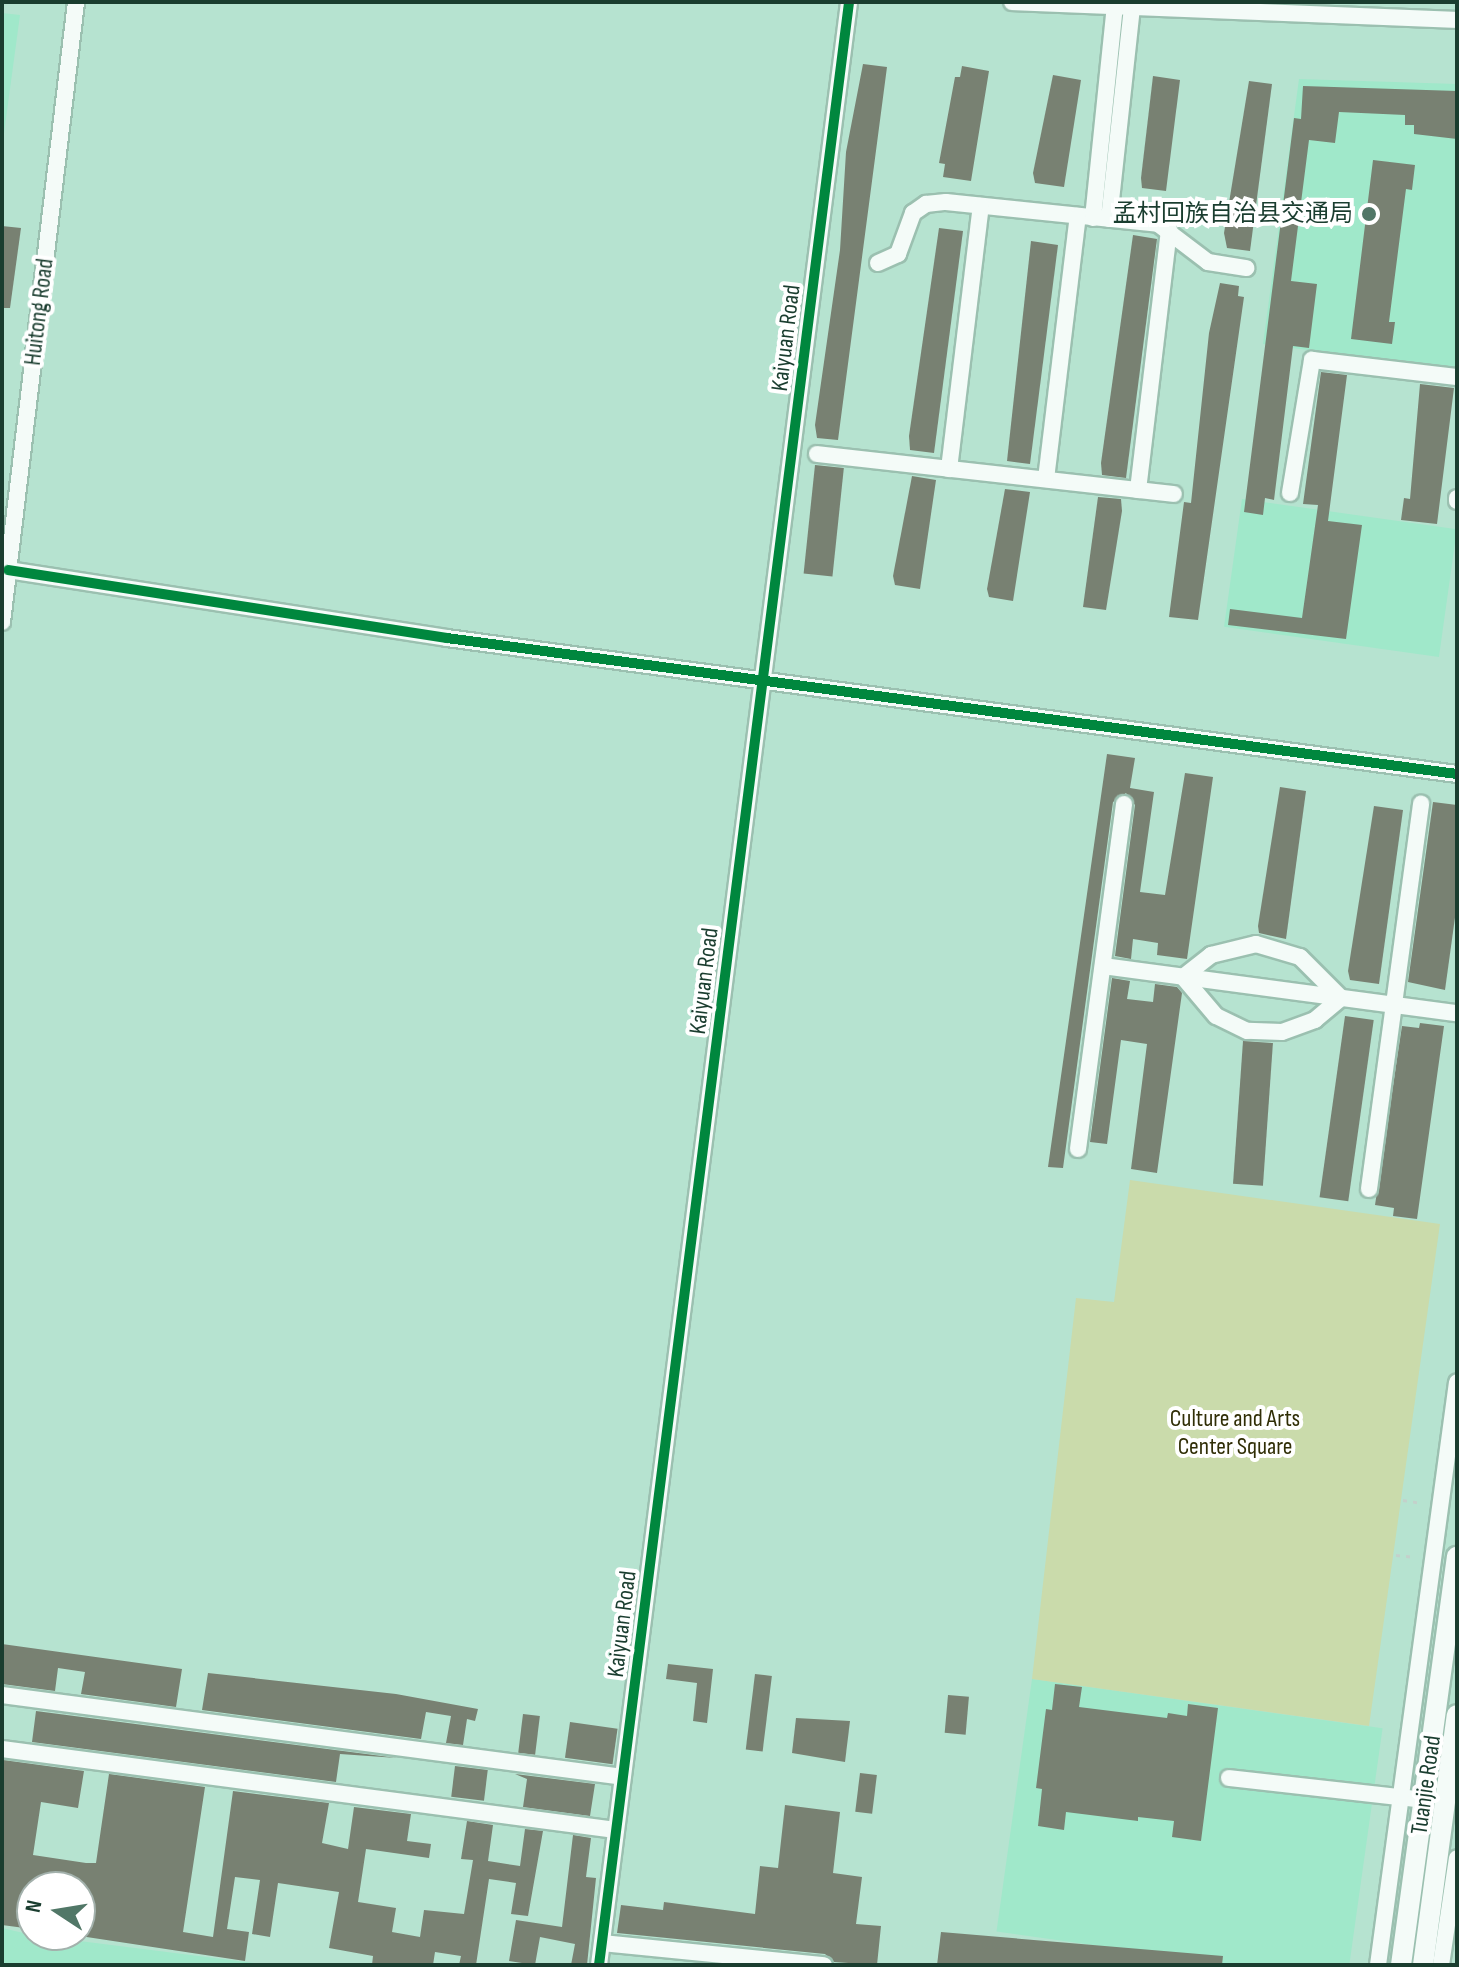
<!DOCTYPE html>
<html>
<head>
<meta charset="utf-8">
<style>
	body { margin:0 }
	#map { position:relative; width:1459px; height:1967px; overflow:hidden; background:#b6e3d0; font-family:"Sofia Sans Condensed","Noto Sans SC",sans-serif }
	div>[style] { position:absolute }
	.built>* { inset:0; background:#a0e8ca; transform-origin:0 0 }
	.green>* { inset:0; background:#cadbab }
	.building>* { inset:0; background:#788172; transform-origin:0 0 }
	.path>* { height:3px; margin-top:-1.5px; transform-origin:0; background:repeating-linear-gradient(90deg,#c3d1cb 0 4px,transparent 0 10px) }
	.roads { filter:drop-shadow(2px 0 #9bc0b0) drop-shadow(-2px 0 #9bc0b0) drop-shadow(0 2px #9bc0b0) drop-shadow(0 -2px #9bc0b0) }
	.minor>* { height:16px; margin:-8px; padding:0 8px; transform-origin:8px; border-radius:8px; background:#f4fbf8 }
	.major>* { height:20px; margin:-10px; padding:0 10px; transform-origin:10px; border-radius:10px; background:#f4fbf8 }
	.cycleway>* { height:10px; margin:-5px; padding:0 5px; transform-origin:5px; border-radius:5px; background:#00873e }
	.dots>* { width:22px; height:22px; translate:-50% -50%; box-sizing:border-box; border:4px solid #fff; border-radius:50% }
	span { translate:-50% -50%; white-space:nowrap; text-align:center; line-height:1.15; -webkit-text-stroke:8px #fff; paint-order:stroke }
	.poi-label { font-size:24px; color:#1a3d2f }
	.right { translate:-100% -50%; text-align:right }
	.street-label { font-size:24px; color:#1a3d2f }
	.park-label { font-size:24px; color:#302e06 }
	.frame { position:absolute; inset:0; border:4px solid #1a3d2f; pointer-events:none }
	.north { position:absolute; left:16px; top:1871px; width:80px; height:80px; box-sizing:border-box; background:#fff; border:2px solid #a3b1ac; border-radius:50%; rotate:282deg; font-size:22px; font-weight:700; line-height:32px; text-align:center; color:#1a3d2f }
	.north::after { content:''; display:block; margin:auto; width:28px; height:36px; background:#517767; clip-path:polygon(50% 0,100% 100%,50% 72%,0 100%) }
</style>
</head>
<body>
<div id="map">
	<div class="built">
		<i style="clip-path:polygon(2px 13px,20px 15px,2px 148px)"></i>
		<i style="clip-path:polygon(1299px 79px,1457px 84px,1457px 370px,1263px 344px)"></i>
		<i style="left:1242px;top:499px;width:217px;height:129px;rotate:8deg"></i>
		<i style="left:1032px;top:1679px;width:354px;height:255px;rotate:8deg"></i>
		<i style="clip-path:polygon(2px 1928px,32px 1935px,270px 1965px,2px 1965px)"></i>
	</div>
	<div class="green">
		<i style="clip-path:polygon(1130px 1180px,1440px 1224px,1369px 1726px,1032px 1679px,1076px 1298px,1114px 1302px)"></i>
	</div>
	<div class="building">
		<i style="clip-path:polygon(863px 64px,887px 67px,838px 440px,817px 438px,815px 425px,840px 250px,846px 152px)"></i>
		<i style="clip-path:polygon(962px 66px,989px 71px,971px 181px,943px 177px,945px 164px,939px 163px,955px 77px,960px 77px)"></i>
		<i style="clip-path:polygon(1053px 75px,1081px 80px,1064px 187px,1035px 183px,1033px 173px)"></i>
		<i style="clip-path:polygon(1153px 76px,1180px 80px,1166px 191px,1142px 188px,1141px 178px)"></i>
		<i style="clip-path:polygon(1249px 81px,1272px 84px,1250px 251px,1227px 248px,1224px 233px)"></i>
		<i style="clip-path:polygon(1303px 86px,1457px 91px,1457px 139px,1414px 134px,1414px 125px,1405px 125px,1405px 115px,1339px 112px,1335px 143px,1309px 140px,1291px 281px,1317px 284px,1309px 348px,1293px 346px,1274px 500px,1265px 498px,1263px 515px,1244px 512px,1294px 118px,1301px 119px)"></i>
		<i style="clip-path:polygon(1373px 160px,1415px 165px,1412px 190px,1406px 189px,1389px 322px,1395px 322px,1392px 344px,1351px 339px)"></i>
		<i style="clip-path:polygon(2px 226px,21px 228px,10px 308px,2px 308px)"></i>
		<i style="clip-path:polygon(939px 228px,963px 231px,934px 453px,910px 450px,909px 436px)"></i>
		<i style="clip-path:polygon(1133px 235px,1157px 239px,1126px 478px,1102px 475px,1101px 463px)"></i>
		<i style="clip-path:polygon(1031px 241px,1058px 245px,1030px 464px,1007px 461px)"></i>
		<i style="clip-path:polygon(1220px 283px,1239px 286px,1238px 296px,1244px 297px,1198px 620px,1169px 617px,1184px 502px,1191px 503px,1209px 333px)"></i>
		<i style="clip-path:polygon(1321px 372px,1347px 375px,1328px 521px,1362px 525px,1346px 639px,1228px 625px,1230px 609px,1302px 618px,1318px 505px,1303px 504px)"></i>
		<i style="clip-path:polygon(1420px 384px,1454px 388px,1437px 524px,1401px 520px,1404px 498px,1410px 499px)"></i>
		<i style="left:815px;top:465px;width:29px;height:109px;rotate:6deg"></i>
		<i style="clip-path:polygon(912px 476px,936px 480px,920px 589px,895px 585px,893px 576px)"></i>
		<i style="clip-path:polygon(1005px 489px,1030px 492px,1013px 601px,989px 597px,987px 589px)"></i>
		<i style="clip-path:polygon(1098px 497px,1121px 499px,1122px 511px,1106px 610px,1083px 607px)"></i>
		<i style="clip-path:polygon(1107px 754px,1135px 758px,1130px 788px,1154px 792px,1140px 892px,1165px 895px,1185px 773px,1213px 777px,1187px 959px,1157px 955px,1158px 943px,1133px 939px,1131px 959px,1115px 956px,1135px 805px,1126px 793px,1113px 802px,1063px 1168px,1048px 1167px)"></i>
		<i style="clip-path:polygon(1280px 787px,1306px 791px,1286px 939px,1259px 933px,1258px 926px)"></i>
		<i style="clip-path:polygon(1433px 802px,1457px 805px,1457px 903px,1445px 990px,1408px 982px)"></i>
		<i style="clip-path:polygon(1374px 806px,1403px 810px,1379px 984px,1350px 980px,1348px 971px)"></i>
		<i style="clip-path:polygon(1112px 978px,1130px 981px,1127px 999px,1153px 1002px,1155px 984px,1177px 987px,1182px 993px,1157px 1173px,1131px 1169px,1147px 1044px,1121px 1040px,1107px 1144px,1090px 1142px)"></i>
		<i style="left:1345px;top:1016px;width:29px;height:183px;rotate:8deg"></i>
		<i style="clip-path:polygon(1420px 1023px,1444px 1026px,1417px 1219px,1393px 1216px,1394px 1208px,1375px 1205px,1402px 1026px,1419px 1028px)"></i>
		<i style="left:1243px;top:1041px;width:30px;height:143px;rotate:4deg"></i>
		<i style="clip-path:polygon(2px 1644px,182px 1669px,176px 1707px,81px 1694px,85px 1672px,58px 1668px,55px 1691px,2px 1684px)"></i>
		<i style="clip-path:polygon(668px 1664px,713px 1669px,707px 1723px,693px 1721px,697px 1683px,666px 1679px)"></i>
		<i style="clip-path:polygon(208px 1673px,396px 1694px,478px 1709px,475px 1721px,467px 1719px,463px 1745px,446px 1743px,451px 1716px,426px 1712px,421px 1739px,202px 1710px)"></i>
		<i style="left:755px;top:1674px;width:17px;height:76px;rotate:7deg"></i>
		<i style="clip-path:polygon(1055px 1684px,1082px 1687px,1079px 1707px,1167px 1718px,1168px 1713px,1187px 1716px,1188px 1704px,1218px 1708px,1201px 1841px,1172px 1837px,1174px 1821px,1138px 1817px,1138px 1821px,1066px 1812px,1064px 1830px,1038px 1826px,1042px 1789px,1036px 1788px,1046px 1709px,1052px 1710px)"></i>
		<i style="left:948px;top:1695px;width:21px;height:38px;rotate:5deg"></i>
		<i style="clip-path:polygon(36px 1711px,397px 1758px,340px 1754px,336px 1782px,32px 1742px)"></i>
		<i style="left:523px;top:1714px;width:17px;height:39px;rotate:7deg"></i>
		<i style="clip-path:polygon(796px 1718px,850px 1721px,845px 1762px,792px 1753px)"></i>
		<i style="left:570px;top:1722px;width:48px;height:36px;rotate:8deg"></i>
		<i style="clip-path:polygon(3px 1760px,84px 1771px,78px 1808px,41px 1802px,33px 1855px,86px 1863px,96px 1863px,109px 1774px,205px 1787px,183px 1932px,213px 1937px,233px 1791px,329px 1803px,322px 1843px,348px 1849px,354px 1807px,411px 1814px,407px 1841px,431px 1844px,429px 1858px,366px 1849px,358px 1902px,396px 1908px,392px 1932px,420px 1937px,424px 1910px,464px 1914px,473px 1860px,461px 1859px,467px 1821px,493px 1825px,488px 1861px,520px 1866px,525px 1829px,543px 1831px,528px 1916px,511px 1914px,516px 1883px,489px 1879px,476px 1965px,459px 1965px,461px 1956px,435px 1952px,433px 1965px,372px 1965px,373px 1956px,329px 1948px,339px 1892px,278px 1883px,270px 1937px,252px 1934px,260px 1880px,235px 1877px,227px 1929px,249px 1932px,245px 1961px,80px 1936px,80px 1887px,32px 1887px,32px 1929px,2px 1925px)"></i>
		<i style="left:455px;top:1766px;width:33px;height:31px;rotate:7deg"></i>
		<i style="left:860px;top:1773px;width:17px;height:39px;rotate:7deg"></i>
		<i style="clip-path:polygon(515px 1774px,595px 1784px,590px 1816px,523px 1807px,527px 1779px)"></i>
		<i style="clip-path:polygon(785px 1805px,840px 1812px,833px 1873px,862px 1877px,856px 1924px,881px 1926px,877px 1965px,834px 1962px,825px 1954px,617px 1933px,621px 1905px,663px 1910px,664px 1902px,755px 1914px,760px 1866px,778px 1868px)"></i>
		<i style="clip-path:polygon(573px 1835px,591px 1838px,586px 1877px,596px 1878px,587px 1965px,571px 1965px,575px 1944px,540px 1937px,535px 1965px,509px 1961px,516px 1920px,562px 1927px)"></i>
		<i style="clip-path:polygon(941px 1932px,1223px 1956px,1222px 1965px,937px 1965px)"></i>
	</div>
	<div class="path">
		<i style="left:1403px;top:1500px;width:20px;rotate:9deg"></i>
		<i style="left:1396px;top:1555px;width:20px;rotate:6deg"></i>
	</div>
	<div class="roads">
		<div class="minor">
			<i style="left:1012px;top:2px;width:445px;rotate:2.3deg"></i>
			<i style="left:1093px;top:218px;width:213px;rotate:-84.1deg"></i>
			<i style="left:1109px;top:219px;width:213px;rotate:-83.8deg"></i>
			<i style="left:878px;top:263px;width:22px;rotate:-24deg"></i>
			<i style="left:898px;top:254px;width:44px;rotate:-69.9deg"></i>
			<i style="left:913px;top:213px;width:16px;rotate:-35deg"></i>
			<i style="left:926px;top:204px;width:20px;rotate:-6deg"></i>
			<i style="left:946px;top:202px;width:213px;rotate:5.9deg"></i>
			<i style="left:1158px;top:224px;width:63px;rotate:37.2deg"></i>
			<i style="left:1208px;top:262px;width:39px;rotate:9deg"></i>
			<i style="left:817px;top:454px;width:359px;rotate:6.4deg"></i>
			<i style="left:949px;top:469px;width:265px;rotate:-83.1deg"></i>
			<i style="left:1046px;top:479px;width:265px;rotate:-83.1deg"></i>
			<i style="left:1138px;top:490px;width:263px;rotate:-83.2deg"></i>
			<i style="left:1290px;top:493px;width:135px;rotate:-80.6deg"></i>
			<i style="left:1312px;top:360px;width:146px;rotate:6.7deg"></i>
			<i style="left:1457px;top:498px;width:3px;rotate:90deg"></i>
			<i style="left:8px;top:570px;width:444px;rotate:8.8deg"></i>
			<i style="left:447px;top:638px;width:1019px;rotate:7.67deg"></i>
			<i style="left:2px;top:622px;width:624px;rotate:-83.19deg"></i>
			<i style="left:1256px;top:944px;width:46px;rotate:16.5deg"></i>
			<i style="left:1300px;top:957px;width:58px;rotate:45deg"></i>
			<i style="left:1341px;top:998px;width:34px;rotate:140deg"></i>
			<i style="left:1315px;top:1020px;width:35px;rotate:160deg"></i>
			<i style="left:1282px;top:1032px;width:35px;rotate:-178deg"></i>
			<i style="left:1247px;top:1031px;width:34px;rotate:-154deg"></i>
			<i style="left:1216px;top:1016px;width:51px;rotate:-130.2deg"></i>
			<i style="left:1183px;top:977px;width:36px;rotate:-38deg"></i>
			<i style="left:1211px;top:955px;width:46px;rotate:-13.7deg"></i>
			<i style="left:1103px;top:966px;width:357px;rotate:7.6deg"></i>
			<i style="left:1078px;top:1149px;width:348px;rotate:-82.4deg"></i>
			<i style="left:1369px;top:1189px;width:389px;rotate:-82.3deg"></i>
			<i style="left:2px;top:1695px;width:626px;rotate:7.52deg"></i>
			<i style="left:2px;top:1749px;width:619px;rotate:7.52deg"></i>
			<i style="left:1229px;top:1778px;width:196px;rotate:6.4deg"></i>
			<i style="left:602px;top:1943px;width:223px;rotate:5.7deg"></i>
			<i style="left:599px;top:1965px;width:1979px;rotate:-82.74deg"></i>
			<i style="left:1378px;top:1965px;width:588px;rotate:-82.28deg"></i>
			<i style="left:1441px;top:1965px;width:108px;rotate:-81.5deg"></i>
		</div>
		<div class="major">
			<i style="left:1401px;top:1965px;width:412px;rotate:-82.2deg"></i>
			<i style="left:1423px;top:1965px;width:252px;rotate:-82.3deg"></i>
		</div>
	</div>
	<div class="cycleway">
		<i style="left:8px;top:570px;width:444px;rotate:8.8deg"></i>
		<i style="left:447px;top:638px;width:1019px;rotate:7.67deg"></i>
		<i style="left:599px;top:1965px;width:1979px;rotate:-82.74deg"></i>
	</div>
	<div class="dots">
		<i style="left:1369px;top:214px;background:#517767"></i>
	</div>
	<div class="poi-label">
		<span class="right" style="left:1353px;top:214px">孟村回族自治县交通局</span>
	</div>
	<div class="street-label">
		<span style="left:39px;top:312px;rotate:-83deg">Huitong Road</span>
		<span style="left:786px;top:338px;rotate:-83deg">Kaiyuan Road</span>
		<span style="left:704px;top:981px;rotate:-83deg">Kaiyuan Road</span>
		<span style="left:622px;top:1624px;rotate:-83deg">Kaiyuan Road</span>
		<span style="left:1426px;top:1785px;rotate:-82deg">Tuanjie Road</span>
	</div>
	<div class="park-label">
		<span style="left:1235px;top:1433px">Culture and Arts<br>Center Square</span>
	</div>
	<div class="frame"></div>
	<div class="north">N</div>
</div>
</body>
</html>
